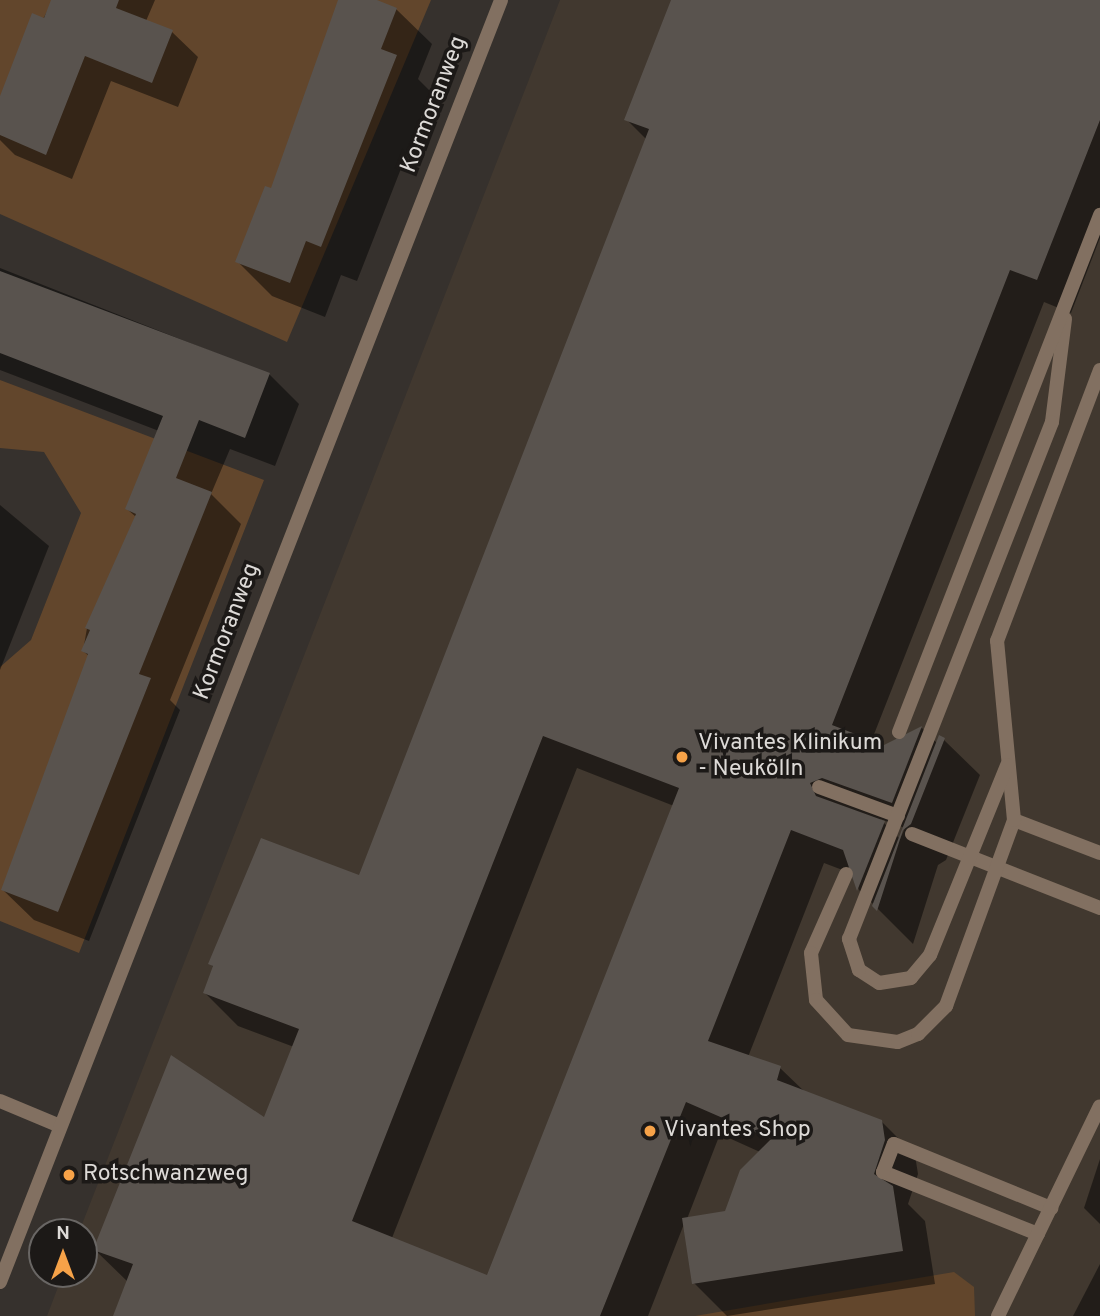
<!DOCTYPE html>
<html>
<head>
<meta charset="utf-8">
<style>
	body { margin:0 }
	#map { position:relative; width:1100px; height:1316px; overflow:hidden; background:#36312d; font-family:Overpass,sans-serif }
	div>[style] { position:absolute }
	.built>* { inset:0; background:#41382f }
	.green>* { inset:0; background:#62462c }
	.shadow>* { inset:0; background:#0007 }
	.building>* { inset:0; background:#59534e }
	.lane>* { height:14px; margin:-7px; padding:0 7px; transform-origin:7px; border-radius:7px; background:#827061 }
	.street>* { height:14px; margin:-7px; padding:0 7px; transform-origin:7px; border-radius:7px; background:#827061 }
	.lane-bridge>* { height:14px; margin:-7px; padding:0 7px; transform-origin:7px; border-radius:7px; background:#827061 }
	.dots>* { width:19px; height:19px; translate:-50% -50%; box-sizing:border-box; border:4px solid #1c1917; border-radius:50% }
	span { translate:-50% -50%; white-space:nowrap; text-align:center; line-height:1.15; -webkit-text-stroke:7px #1c1917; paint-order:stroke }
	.street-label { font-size:23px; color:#dddad7 }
	.poi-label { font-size:23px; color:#dddad7 }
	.left { translate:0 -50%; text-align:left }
	.north { position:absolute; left:28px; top:1218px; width:70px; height:70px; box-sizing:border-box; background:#1c1917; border:2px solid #696664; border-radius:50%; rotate:0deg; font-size:19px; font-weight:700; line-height:28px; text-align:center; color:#dddad7 }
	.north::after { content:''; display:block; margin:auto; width:24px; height:32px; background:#f6a248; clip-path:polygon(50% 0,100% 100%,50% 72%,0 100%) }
</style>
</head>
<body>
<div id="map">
	<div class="built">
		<i style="clip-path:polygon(560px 0,1100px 0,1100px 1316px,47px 1316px,63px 1274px,84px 1274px,79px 1232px)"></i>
	</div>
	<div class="green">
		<i style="clip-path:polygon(0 0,431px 0,287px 342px,0 214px)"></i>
		<i style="clip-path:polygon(0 380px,264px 480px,79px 953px,0 921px,0 667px,31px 640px,81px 513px,44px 452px,0 448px)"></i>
		<i style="clip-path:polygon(954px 1272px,974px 1287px,975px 1316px,695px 1316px)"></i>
	</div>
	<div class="shadow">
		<i style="clip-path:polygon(53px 0,155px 0,146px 21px,172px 32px,198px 57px,178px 107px,111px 81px,72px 179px,15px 155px,0 140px,0 101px)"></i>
		<i style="clip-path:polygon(341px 0,372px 0,396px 9px,432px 44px,418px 79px,431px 92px,357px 281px,341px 275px,325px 317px,272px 296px,237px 261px,272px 190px)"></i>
		<i style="clip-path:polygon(evenodd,672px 0,1100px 0,1100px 238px,1071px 313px,1044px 302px,871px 742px,884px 747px,922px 728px,938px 744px,944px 740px,980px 775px,946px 860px,938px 865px,913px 944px,859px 890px,853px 874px,824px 863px,748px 1057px,780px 1068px,805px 1092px,881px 1121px,915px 1155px,918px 1174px,908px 1204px,925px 1221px,935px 1284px,727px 1316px,694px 1283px,684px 1224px,648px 1316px,115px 1316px,128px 1282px,95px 1250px,265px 1120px,294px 1047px,238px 1026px,205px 993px,214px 968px,210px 963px,360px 877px,647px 140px,626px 119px,672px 0,577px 768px,674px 806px,488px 1277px,392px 1238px,577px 768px,672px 0,880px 819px,905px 828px,900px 839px,880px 819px,672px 0,720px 1134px,760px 1152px,726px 1213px,687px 1219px,720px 1134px)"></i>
		<i style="clip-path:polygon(0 268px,269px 374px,299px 404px,275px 466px,230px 449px,211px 494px,241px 524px,170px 700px,180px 710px,89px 941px,34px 920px,3px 890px,89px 656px,83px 651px,87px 628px,136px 517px,127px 509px,159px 431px,0 370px)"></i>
		<i style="clip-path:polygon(0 505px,49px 546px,0 670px)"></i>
		<i style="clip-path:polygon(1100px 1159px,1100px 1224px,1084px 1208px)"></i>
		<i style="clip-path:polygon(1100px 1264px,1100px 1316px,1073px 1316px)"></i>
	</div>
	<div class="building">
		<i style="clip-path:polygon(51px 0,119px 0,116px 8px,173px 30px,152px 83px,85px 56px,46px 155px,0 135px,0 96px,32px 13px,44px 18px)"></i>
		<i style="clip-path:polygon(338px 0,377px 0,397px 8px,381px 49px,397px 55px,321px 247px,306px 241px,290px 283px,235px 262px,265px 186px,271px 188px)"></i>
		<i style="clip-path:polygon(evenodd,671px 0,1100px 0,1100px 120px,1037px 280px,1010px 270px,832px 725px,884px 745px,922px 726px,892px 803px,822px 778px,810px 783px,816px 796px,885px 821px,857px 891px,843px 850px,791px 830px,708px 1041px,781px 1066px,777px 1080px,882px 1120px,885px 1140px,874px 1174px,893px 1186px,903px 1251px,692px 1284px,682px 1218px,725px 1211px,740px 1170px,771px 1139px,686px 1102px,600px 1316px,113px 1316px,133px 1264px,93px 1250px,171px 1055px,264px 1117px,299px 1029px,203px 993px,213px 966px,208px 964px,261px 838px,359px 875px,649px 129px,624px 120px,671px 0,543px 736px,679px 788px,487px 1275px,352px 1221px,543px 736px)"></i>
		<i style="clip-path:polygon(0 271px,270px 373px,245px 438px,199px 420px,176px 478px,212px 492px,139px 674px,151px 678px,58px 912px,1px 890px,88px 654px,81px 651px,90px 630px,85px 628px,136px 514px,125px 509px,163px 416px,0 353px)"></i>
		<i style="clip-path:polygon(939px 735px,945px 738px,911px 824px,903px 830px,877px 911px,872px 906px)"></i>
	</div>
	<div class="lane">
		<i style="left:1052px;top:422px;width:104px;rotate:-82.8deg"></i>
		<i style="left:899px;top:732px;width:555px;rotate:-68.75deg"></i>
		<i style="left:1014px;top:820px;width:92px;rotate:21deg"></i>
		<i style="left:912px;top:834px;width:202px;rotate:21.5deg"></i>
		<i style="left:846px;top:874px;width:86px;rotate:113.9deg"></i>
		<i style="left:811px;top:953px;width:47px;rotate:83.9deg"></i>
		<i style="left:816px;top:1000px;width:47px;rotate:47.6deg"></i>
		<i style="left:848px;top:1035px;width:50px;rotate:8deg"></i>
		<i style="left:898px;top:1042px;width:22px;rotate:-22deg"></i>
		<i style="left:918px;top:1034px;width:40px;rotate:-45deg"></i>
		<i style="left:946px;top:1006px;width:198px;rotate:-69.9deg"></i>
		<i style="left:1014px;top:820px;width:180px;rotate:-95.4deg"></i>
		<i style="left:997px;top:641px;width:290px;rotate:-69.2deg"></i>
		<i style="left:930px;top:955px;width:205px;rotate:-67.9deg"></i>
		<i style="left:1038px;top:1234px;width:167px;rotate:-158.2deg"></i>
		<i style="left:883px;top:1172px;width:30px;rotate:-69deg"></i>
		<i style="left:894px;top:1144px;width:170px;rotate:22.2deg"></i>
		<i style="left:998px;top:1316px;width:233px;rotate:-64.1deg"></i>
	</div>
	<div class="street">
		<i style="left:0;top:1101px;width:65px;rotate:22.6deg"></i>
		<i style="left:0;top:1282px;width:1376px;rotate:-68.65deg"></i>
	</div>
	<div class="lane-bridge">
		<i style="left:819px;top:787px;width:84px;rotate:20.2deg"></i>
		<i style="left:930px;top:955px;width:30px;rotate:130deg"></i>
		<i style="left:911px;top:978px;width:32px;rotate:171deg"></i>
		<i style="left:879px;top:983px;width:24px;rotate:-147deg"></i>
		<i style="left:859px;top:970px;width:33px;rotate:-108deg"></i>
		<i style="left:849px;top:939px;width:555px;rotate:-68.56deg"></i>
	</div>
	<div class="dots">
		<i style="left:682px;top:757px;background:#f6a248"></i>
		<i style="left:650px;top:1131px;background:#f6a248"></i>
		<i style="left:69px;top:1175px;background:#f6a248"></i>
	</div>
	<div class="street-label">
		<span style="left:435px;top:105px;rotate:-69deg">Kormoranweg</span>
		<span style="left:228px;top:632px;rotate:-69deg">Kormoranweg</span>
	</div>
	<div class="poi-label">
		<span class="left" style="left:698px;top:757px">Vivantes Klinikum<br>- Neukölln</span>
		<span class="left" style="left:664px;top:1131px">Vivantes Shop</span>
		<span class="left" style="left:83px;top:1175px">Rotschwanzweg</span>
	</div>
	<div class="north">N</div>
</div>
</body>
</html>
